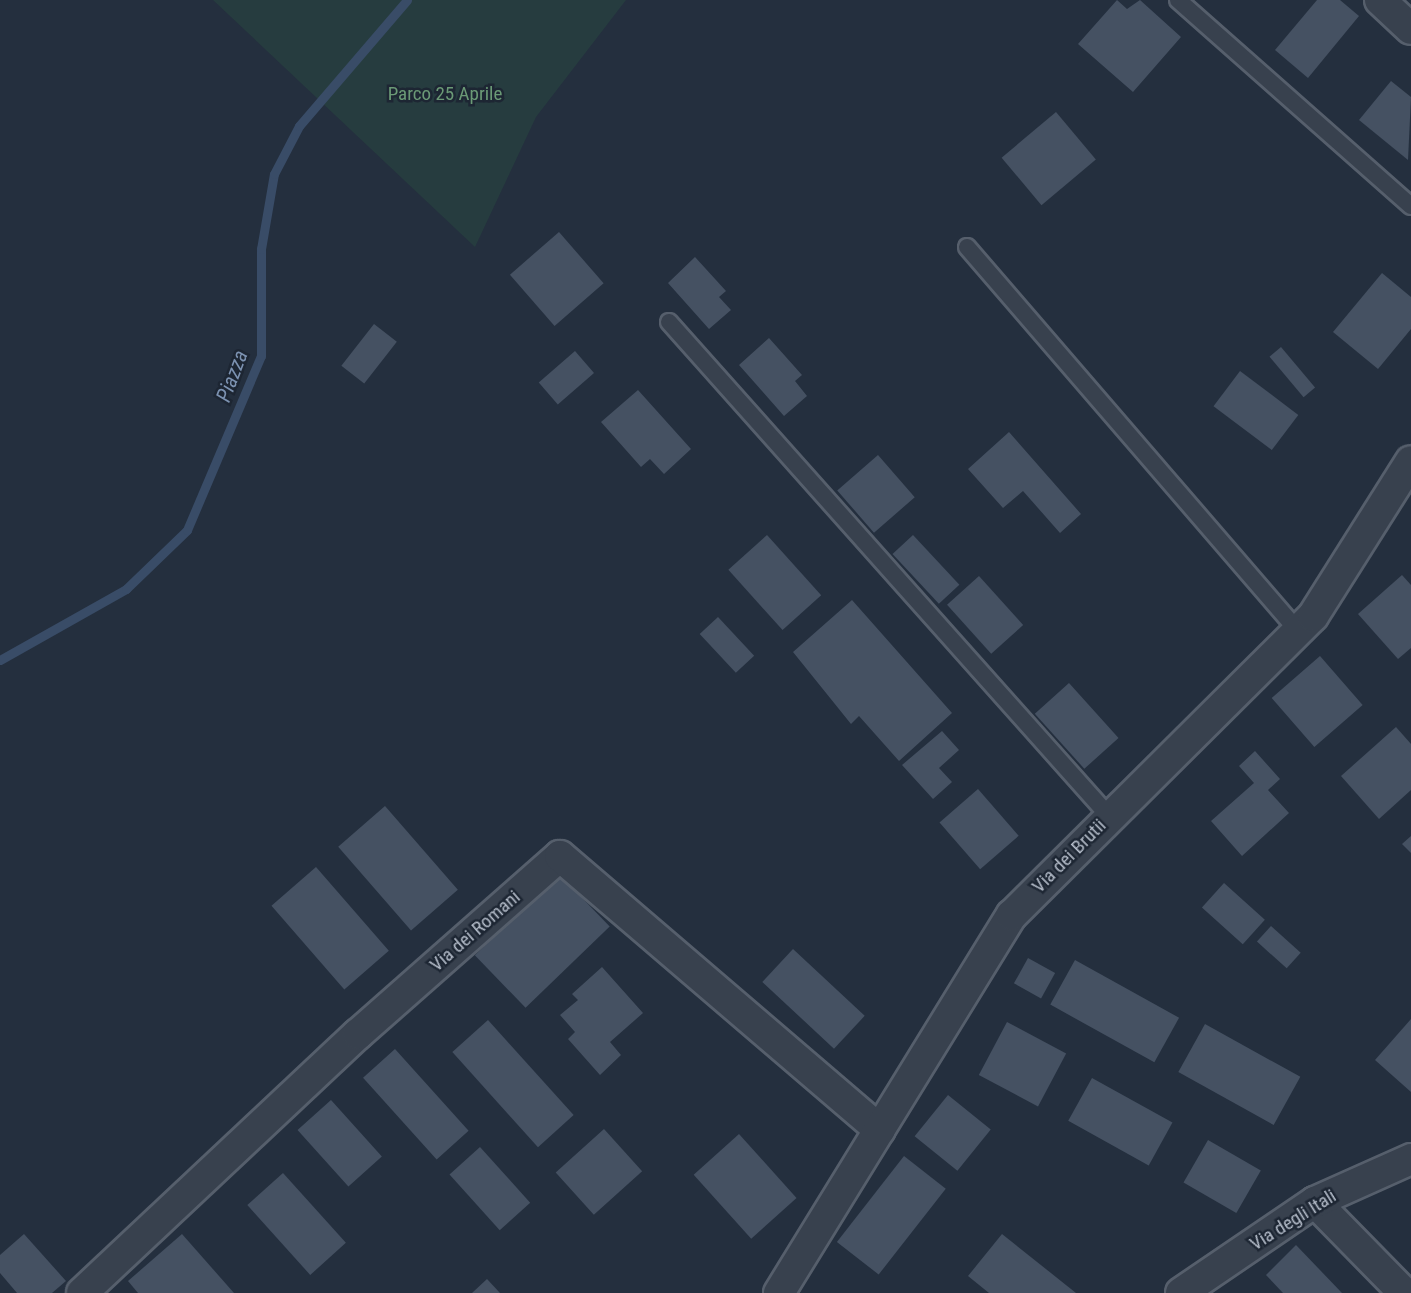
<!DOCTYPE html>
<html>
<head>
<meta charset="utf-8">
<style>
	body { margin:0 }
	#map { position:relative; width:1411px; height:1293px; overflow:hidden; background:#242f3e; font-family:"Roboto Condensed",sans-serif }
	div>[style] { position:absolute }
	.green>* { inset:0; background:#263c3f }
	.stream>* { height:9px; margin:-4.5px; padding:0 4.5px; transform-origin:4.5px; border-radius:4.5px; background:#394c67 }
	.building>* { inset:0; background:#455162; transform-origin:0 0 }
	.roads { filter:drop-shadow(2px 0 #565f6c) drop-shadow(-2px 0 #565f6c) drop-shadow(0 2px #565f6c) drop-shadow(0 -2px #565f6c) }
	.service>* { height:16px; margin:-8px; padding:0 8px; transform-origin:8px; border-radius:8px; background:#38414e }
	.minor>* { height:30px; margin:-15px; padding:0 15px; transform-origin:15px; border-radius:15px; background:#38414e }
	span { translate:-50% -50%; white-space:nowrap; text-align:center; line-height:1.15; -webkit-text-stroke:5px #1d2633; paint-order:stroke }
	.park-label { font-size:19px; color:#6b9a76 }
	.street-label { font-size:19px; color:#b4bcc9 }
	.water-label { font-size:21px; color:#7c92b1; font-style:italic }
</style>
</head>
<body>
<div id="map">
	<div class="green">
		<i style="clip-path:polygon(213px 0,626px 0,536px 117px,475px 247px)"></i>
	</div>
	<div class="stream">
		<i style="left:0;top:660px;width:145px;rotate:-29.4deg"></i>
		<i style="left:126px;top:589px;width:85px;rotate:-44deg"></i>
		<i style="left:187px;top:530px;width:189px;rotate:-67deg"></i>
		<i style="left:261px;top:356px;width:107px;rotate:-90deg"></i>
		<i style="left:261px;top:249px;width:76px;rotate:-80.2deg"></i>
		<i style="left:274px;top:174px;width:54px;rotate:-62.5deg"></i>
		<i style="left:299px;top:126px;width:166px;rotate:-49.4deg"></i>
	</div>
	<div class="building">
		<i style="clip-path:polygon(1117px 0,1127px 9px,1140px 0,1181px 37px,1133px 92px,1078px 44px)"></i>
		<i style="clip-path:polygon(1317px 0,1340px 0,1359px 16px,1308px 78px,1275px 50px)"></i>
		<i style="clip-path:polygon(1391px 81px,1411px 97px,1408px 160px,1359px 120px)"></i>
		<i style="left:1056px;top:112px;width:62px;height:71px;rotate:50deg"></i>
		<i style="left:559px;top:232px;width:68px;height:65px;rotate:49deg"></i>
		<i style="clip-path:polygon(695px 257px,726px 291px,719px 297px,731px 310px,709px 329px,668px 283px)"></i>
		<i style="clip-path:polygon(1382px 273px,1411px 297px,1411px 329px,1378px 369px,1333px 332px)"></i>
		<i style="left:374px;top:324px;width:29px;height:53px;rotate:38deg"></i>
		<i style="clip-path:polygon(769px 338px,802px 375px,795px 381px,807px 396px,784px 416px,739px 365px)"></i>
		<i style="left:1281px;top:347px;width:53px;height:15px;rotate:50deg"></i>
		<i style="left:575px;top:351px;width:29px;height:48px;rotate:49deg"></i>
		<i style="left:1240px;top:371px;width:73px;height:44px;rotate:37deg"></i>
		<i style="clip-path:polygon(638px 390px,691px 449px,664px 474px,650px 459px,641px 467px,601px 422px)"></i>
		<i style="clip-path:polygon(1009px 432px,1081px 514px,1060px 533px,1023px 491px,1003px 508px,968px 469px)"></i>
		<i style="left:878px;top:455px;width:56px;height:54px;rotate:49deg"></i>
		<i style="left:767px;top:535px;width:81px;height:52px;rotate:48deg"></i>
		<i style="left:913px;top:535px;width:68px;height:28px;rotate:47deg"></i>
		<i style="clip-path:polygon(1402px 575px,1411px 585px,1411px 648px,1398px 659px,1358px 614px)"></i>
		<i style="left:979px;top:576px;width:66px;height:43px;rotate:48deg"></i>
		<i style="clip-path:polygon(852px 600px,952px 713px,899px 761px,859px 716px,851px 724px,793px 652px)"></i>
		<i style="left:718px;top:617px;width:53px;height:25px;rotate:47deg"></i>
		<i style="left:1320px;top:656px;width:65px;height:64px;rotate:49deg"></i>
		<i style="left:1069px;top:683px;width:74px;height:46px;rotate:48deg"></i>
		<i style="clip-path:polygon(1396px 727px,1411px 744px,1411px 790px,1379px 819px,1341px 776px)"></i>
		<i style="clip-path:polygon(942px 731px,959px 750px,939px 768px,952px 782px,933px 799px,902px 765px)"></i>
		<i style="clip-path:polygon(1255px 751px,1280px 779px,1268px 790px,1289px 813px,1242px 856px,1211px 821px,1254px 783px,1239px 766px)"></i>
		<i style="left:978px;top:789px;width:62px;height:51px;rotate:49deg"></i>
		<i style="left:385px;top:806px;width:111px;height:62px;rotate:49deg"></i>
		<i style="clip-path:polygon(1411px 836px,1411px 853px,1402px 844px)"></i>
		<i style="left:316px;top:867px;width:111px;height:59px;rotate:49deg"></i>
		<i style="left:559px;top:874px;width:73px;height:117px;rotate:46deg"></i>
		<i style="left:1224px;top:883px;width:55px;height:33px;rotate:42deg"></i>
		<i style="left:1271px;top:926px;width:40px;height:21px;rotate:42deg"></i>
		<i style="left:793px;top:949px;width:98px;height:45px;rotate:43deg"></i>
		<i style="left:1028px;top:958px;width:31px;height:29px;rotate:29deg"></i>
		<i style="left:1075px;top:960px;width:119px;height:51px;rotate:29deg"></i>
		<i style="clip-path:polygon(602px 967px,643px 1013px,610px 1042px,621px 1055px,600px 1075px,568px 1039px,575px 1032px,560px 1015px,578px 1000px,572px 994px)"></i>
		<i style="clip-path:polygon(1411px 1019px,1411px 1092px,1375px 1060px)"></i>
		<i style="left:488px;top:1020px;width:128px;height:48px;rotate:48deg"></i>
		<i style="left:1007px;top:1022px;width:67px;height:60px;rotate:28deg"></i>
		<i style="left:1205px;top:1024px;width:109px;height:55px;rotate:29deg"></i>
		<i style="left:395px;top:1049px;width:110px;height:43px;rotate:48deg"></i>
		<i style="left:1092px;top:1078px;width:92px;height:49px;rotate:29deg"></i>
		<i style="left:948px;top:1095px;width:55px;height:53px;rotate:39deg"></i>
		<i style="left:331px;top:1100px;width:76px;height:45px;rotate:48deg"></i>
		<i style="left:604px;top:1129px;width:57px;height:65px;rotate:48deg"></i>
		<i style="left:739px;top:1134px;width:86px;height:61px;rotate:48deg"></i>
		<i style="left:1208px;top:1140px;width:61px;height:49px;rotate:30deg"></i>
		<i style="left:480px;top:1147px;width:75px;height:41px;rotate:48deg"></i>
		<i style="left:904px;top:1156px;width:53px;height:109px;rotate:38deg"></i>
		<i style="left:283px;top:1173px;width:94px;height:48px;rotate:48deg"></i>
		<i style="clip-path:polygon(24px 1234px,66px 1281px,52px 1293px,17px 1293px,0 1273px,0 1255px)"></i>
		<i style="clip-path:polygon(182px 1234px,234px 1293px,138px 1293px,128px 1281px)"></i>
		<i style="clip-path:polygon(1002px 1234px,1076px 1293px,989px 1293px,968px 1276px)"></i>
		<i style="clip-path:polygon(1296px 1245px,1342px 1293px,1283px 1293px,1266px 1275px)"></i>
		<i style="clip-path:polygon(487px 1279px,500px 1293px,472px 1293px)"></i>
	</div>
	<div class="roads">
		<div class="service">
			<i style="left:1178px;top:0;width:311px;rotate:41.5deg"></i>
			<i style="left:967px;top:247px;width:508px;rotate:49.23deg"></i>
			<i style="left:669px;top:322px;width:662px;rotate:48.31deg"></i>
		</div>
		<div class="minor">
			<i style="left:1380px;top:0;width:42px;rotate:43.1deg"></i>
			<i style="left:1315px;top:1202px;width:127px;rotate:45.6deg"></i>
			<i style="left:82px;top:1293px;width:378px;rotate:-43.2deg"></i>
			<i style="left:358px;top:1034px;width:269px;rotate:-41.4deg"></i>
			<i style="left:560px;top:856px;width:421px;rotate:40.6deg"></i>
			<i style="left:779px;top:1293px;width:444px;rotate:-58.4deg"></i>
			<i style="left:1012px;top:915px;width:424px;rotate:-44.8deg"></i>
			<i style="left:1313px;top:616px;width:183px;rotate:-57.7deg"></i>
			<i style="left:1181px;top:1293px;width:162px;rotate:-34.2deg"></i>
			<i style="left:1315px;top:1202px;width:105px;rotate:-24.1deg"></i>
		</div>
	</div>
	<div class="park-label">
		<span style="left:445px;top:94px">Parco 25 Aprile</span>
	</div>
	<div class="street-label">
		<span style="left:1069px;top:856px;rotate:-45deg">Via dei Brutii</span>
		<span style="left:475px;top:931px;rotate:-41deg">Via dei Romani</span>
		<span style="left:1293px;top:1220px;rotate:-32deg">Via degli Itali</span>
	</div>
	<div class="water-label">
		<span style="left:232px;top:376px;rotate:-69deg">Piazza</span>
	</div>
</div>
</body>
</html>
